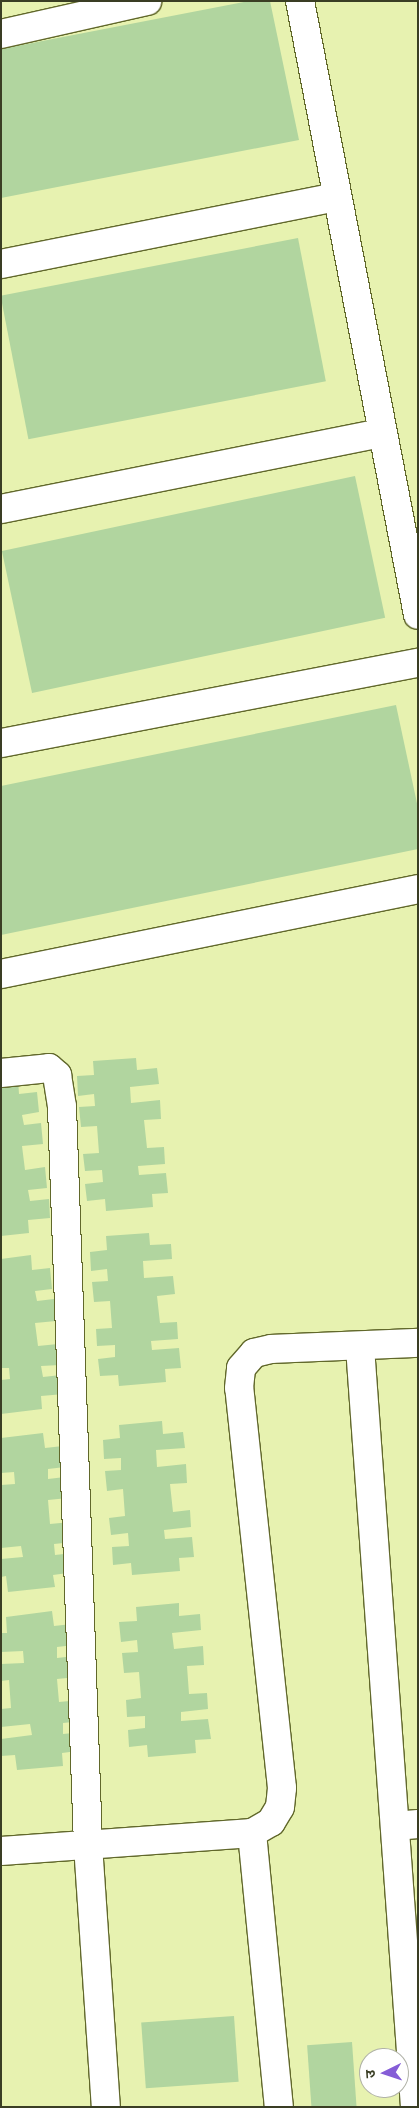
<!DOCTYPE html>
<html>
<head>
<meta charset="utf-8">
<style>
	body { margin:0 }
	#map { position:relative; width:419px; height:2108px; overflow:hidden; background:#e7f2b0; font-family:"Exo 2","Noto Sans Devanagari",sans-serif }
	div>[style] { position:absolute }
	.building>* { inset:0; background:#b1d59f; transform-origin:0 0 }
	.roads { filter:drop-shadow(1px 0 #61682b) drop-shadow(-1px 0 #61682b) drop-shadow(0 1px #61682b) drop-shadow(0 -1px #61682b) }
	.minor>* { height:28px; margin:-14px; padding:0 14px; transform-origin:14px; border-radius:14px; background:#fff }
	span { translate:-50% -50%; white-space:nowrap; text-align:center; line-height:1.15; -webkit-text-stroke:4.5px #fff; paint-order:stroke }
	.frame { position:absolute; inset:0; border:2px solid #3a3e24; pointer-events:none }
	.north { position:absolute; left:359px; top:2048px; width:50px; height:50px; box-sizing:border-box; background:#fff; border:1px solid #b0b2a7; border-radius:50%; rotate:266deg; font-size:14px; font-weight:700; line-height:20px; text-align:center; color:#3a3e24 }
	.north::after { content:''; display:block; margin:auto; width:18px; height:22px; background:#855dd7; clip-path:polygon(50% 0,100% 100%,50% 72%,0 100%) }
</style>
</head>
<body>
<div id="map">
	<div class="building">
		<i style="clip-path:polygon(249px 1px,270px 1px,299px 140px,1px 198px,1px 49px)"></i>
		<i style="left:298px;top:238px;width:146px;height:303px;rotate:79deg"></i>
		<i style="left:355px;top:476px;width:145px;height:361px;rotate:78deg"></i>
		<i style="clip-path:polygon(396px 705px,418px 808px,418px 849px,1px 935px,1px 786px)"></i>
		<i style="clip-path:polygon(136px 1058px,137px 1070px,157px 1068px,159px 1084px,130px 1087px,131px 1103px,160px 1100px,161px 1119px,144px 1120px,147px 1148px,164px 1147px,165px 1164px,138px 1166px,139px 1175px,166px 1173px,168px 1193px,152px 1194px,153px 1207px,106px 1211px,105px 1199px,87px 1201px,85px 1184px,103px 1182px,102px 1170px,85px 1171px,83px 1154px,99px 1153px,97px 1126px,81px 1127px,79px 1107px,95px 1106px,94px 1094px,78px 1096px,77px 1076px,94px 1075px,93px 1061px)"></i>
		<i style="clip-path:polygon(18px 1079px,19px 1094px,37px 1092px,39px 1112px,22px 1115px,24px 1125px,41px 1123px,43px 1144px,22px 1146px,25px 1170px,45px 1167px,47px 1188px,28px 1190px,30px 1201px,49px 1199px,50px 1218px,28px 1220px,29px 1233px,1px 1236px,1px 1081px)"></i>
		<i style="clip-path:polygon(149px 1233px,150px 1245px,171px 1244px,172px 1259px,143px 1261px,144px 1278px,173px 1276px,175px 1294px,157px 1296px,160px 1323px,177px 1322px,178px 1339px,151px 1341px,152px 1350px,179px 1348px,181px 1368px,165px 1369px,166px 1382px,119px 1386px,118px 1375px,100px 1376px,98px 1359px,115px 1357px,115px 1345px,97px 1346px,96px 1329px,112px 1328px,110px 1301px,94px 1302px,92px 1282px,108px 1281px,107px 1269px,91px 1271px,90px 1252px,107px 1250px,106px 1236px)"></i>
		<i style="clip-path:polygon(31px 1255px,32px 1270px,50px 1268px,52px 1289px,35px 1291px,37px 1301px,54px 1299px,56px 1321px,35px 1323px,38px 1346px,58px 1344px,60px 1365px,41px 1366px,43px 1377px,61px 1375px,64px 1394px,41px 1396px,42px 1409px,1px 1414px,1px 1380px,10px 1379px,9px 1368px,1px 1368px,1px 1259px)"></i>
		<i style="clip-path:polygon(162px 1421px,163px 1434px,183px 1432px,185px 1448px,156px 1450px,157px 1467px,186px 1464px,187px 1483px,170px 1484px,173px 1512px,190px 1510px,191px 1527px,164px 1530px,165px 1539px,192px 1537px,194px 1557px,179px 1558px,180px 1571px,132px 1575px,131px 1563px,113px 1565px,112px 1547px,129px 1546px,128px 1533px,111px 1535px,109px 1518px,125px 1516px,123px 1489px,107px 1491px,105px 1471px,121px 1470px,121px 1458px,104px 1459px,103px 1440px,120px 1438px,119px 1425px)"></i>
		<i style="clip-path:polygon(43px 1433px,45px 1448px,63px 1446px,65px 1467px,48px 1469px,48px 1479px,65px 1477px,68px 1498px,48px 1500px,50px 1524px,71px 1522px,73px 1542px,54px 1544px,55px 1555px,73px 1553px,75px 1572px,53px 1575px,55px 1587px,8px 1592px,6px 1576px,1px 1577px,1px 1559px,23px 1557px,21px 1546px,1px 1548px,1px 1485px,15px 1484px,14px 1472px,1px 1473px,1px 1438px)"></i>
		<i style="clip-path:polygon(179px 1603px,179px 1616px,200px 1614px,201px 1630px,172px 1633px,174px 1649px,203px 1646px,204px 1665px,187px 1666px,189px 1694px,207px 1693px,208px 1709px,181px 1712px,181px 1721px,208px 1719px,211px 1739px,195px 1740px,196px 1753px,148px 1757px,147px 1745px,129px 1747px,128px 1730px,145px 1728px,145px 1716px,127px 1717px,126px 1700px,141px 1698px,139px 1672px,124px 1673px,122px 1653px,138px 1652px,137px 1640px,121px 1642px,119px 1622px,137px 1621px,136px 1607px)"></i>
		<i style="clip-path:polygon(52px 1611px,54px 1626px,72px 1624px,74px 1645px,57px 1647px,57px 1658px,75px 1656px,77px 1677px,57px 1679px,59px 1702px,80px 1700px,82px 1721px,63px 1723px,63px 1734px,83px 1732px,85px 1750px,62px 1753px,63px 1766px,17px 1770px,15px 1755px,1px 1756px,1px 1739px,32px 1735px,30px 1724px,1px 1727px,1px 1709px,11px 1708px,9px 1680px,1px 1681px,1px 1664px,24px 1663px,23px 1651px,1px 1652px,1px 1633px,7px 1633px,6px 1617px)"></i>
		<i style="left:234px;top:2016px;width:66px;height:93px;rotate:86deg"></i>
		<i style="left:352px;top:2042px;width:65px;height:45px;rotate:86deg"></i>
	</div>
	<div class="roads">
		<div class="minor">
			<i style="left:300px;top:1px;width:625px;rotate:79.12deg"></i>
			<i style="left:1px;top:34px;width:150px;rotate:-12.7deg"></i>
			<i style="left:1px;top:264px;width:342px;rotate:-11.3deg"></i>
			<i style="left:1px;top:509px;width:389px;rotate:-11.3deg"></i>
			<i style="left:1px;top:743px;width:425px;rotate:-10.9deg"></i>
			<i style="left:1px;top:974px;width:426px;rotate:-11.5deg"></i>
			<i style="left:1px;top:1073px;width:48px;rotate:-5.9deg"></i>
			<i style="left:49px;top:1068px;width:11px;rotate:41deg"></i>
			<i style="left:57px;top:1075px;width:32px;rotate:81deg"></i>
			<i style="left:62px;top:1107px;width:738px;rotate:87.98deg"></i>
			<i style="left:88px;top:1845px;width:263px;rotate:86.1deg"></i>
			<i style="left:360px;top:1347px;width:762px;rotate:85.86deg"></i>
			<i style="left:395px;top:1826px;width:23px;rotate:-5deg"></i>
			<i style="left:252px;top:1833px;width:275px;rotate:84.4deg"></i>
			<i style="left:1px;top:1851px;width:252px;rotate:-4.1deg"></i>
			<i style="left:252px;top:1833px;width:22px;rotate:-30deg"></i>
			<i style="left:271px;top:1822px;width:17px;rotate:-59deg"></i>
			<i style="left:280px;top:1807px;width:19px;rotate:-84deg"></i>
			<i style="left:282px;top:1788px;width:402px;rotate:-96.1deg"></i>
			<i style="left:239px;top:1388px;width:20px;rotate:-84deg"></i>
			<i style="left:241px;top:1368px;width:20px;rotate:-49deg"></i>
			<i style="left:254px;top:1353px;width:18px;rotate:-13deg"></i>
			<i style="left:272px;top:1349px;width:146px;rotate:-2.4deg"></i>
		</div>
	</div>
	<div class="frame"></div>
	<div class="north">उ</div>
</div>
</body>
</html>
